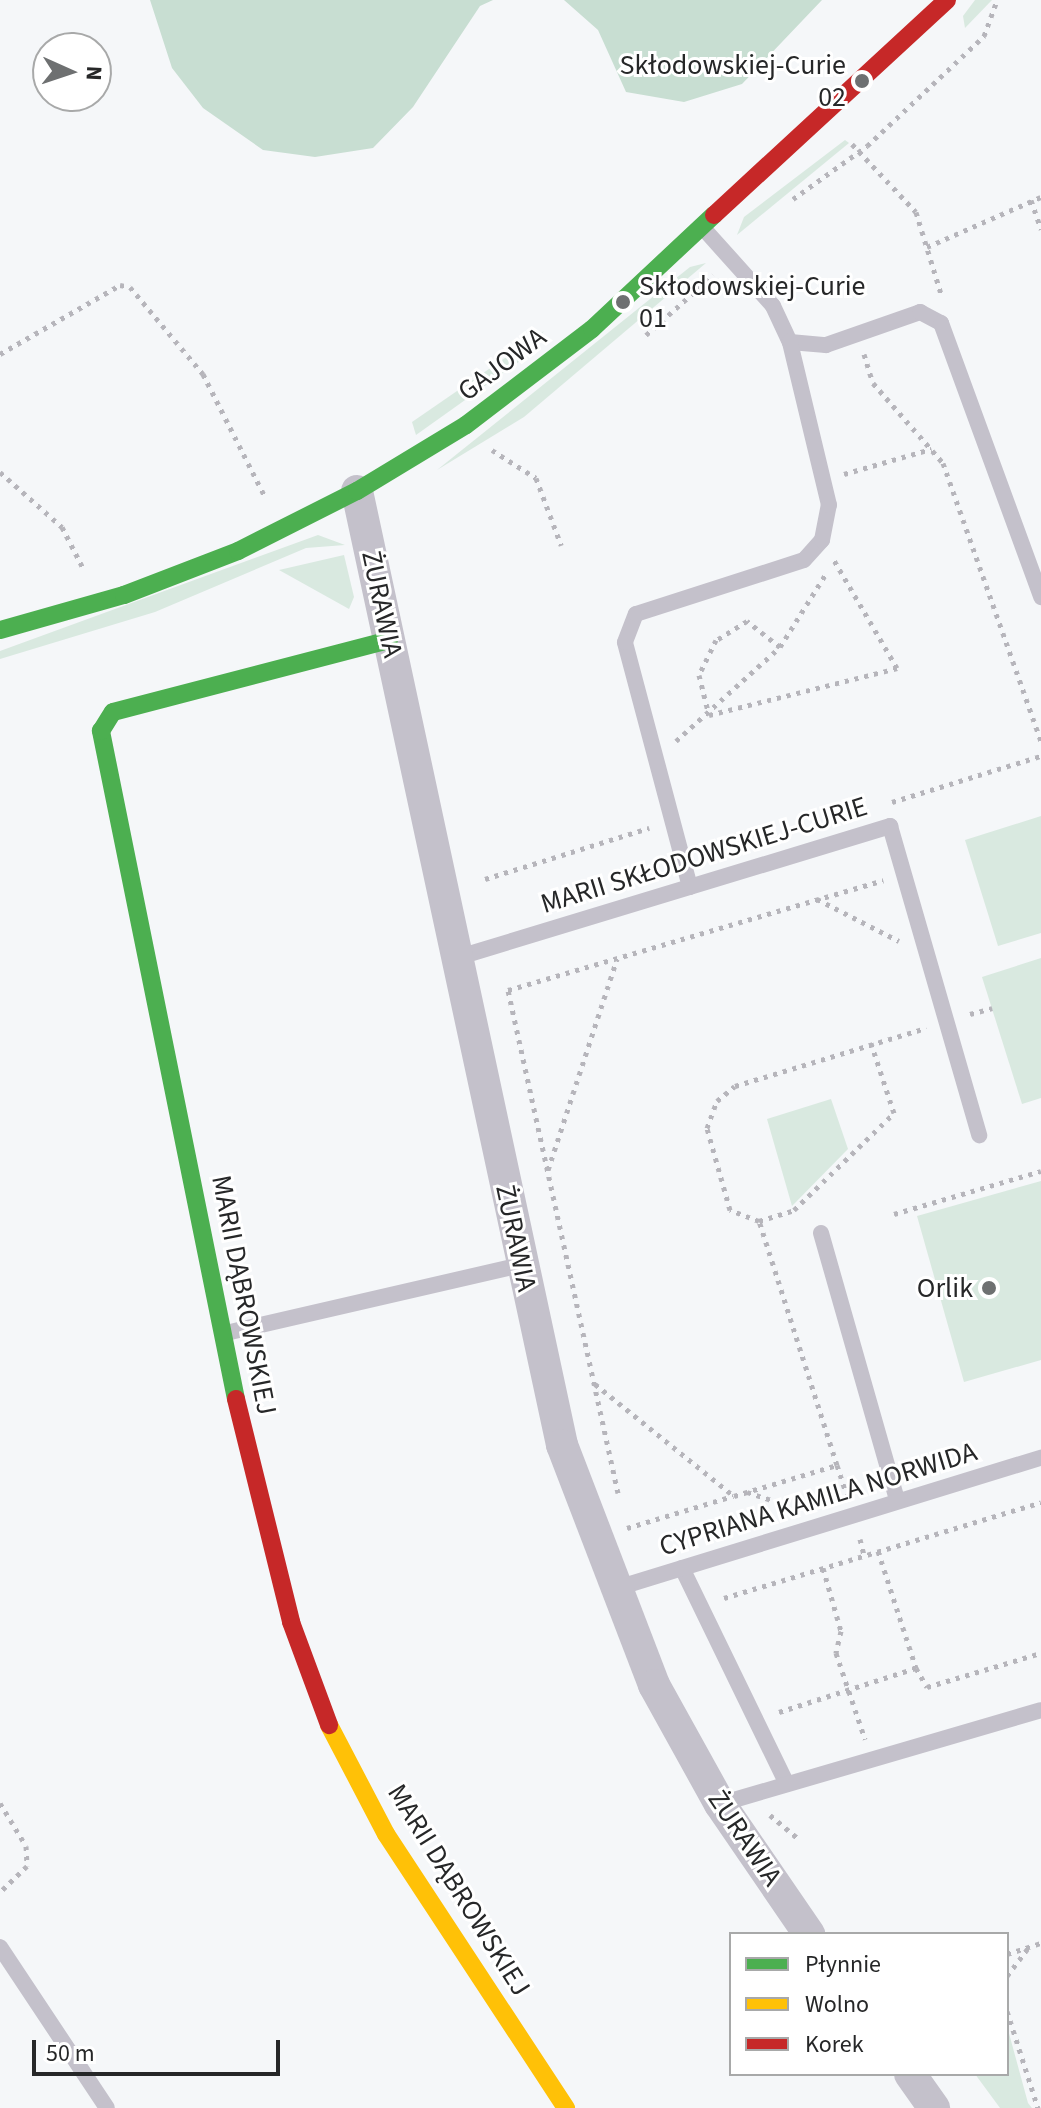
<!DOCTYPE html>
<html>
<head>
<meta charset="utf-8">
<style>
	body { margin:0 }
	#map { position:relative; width:1041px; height:2108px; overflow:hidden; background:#f5f7f9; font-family:"Source Sans 3",sans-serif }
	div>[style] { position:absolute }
	.green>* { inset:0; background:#d9e9e0 }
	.forest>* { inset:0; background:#c8ded2 }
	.path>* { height:5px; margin-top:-2.5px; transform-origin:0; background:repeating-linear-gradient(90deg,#b6b5bb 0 4px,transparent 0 10px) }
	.lane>* { height:16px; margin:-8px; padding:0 8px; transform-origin:8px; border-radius:8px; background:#c4c1cb }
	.street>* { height:32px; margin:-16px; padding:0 16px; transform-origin:16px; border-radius:16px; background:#c4c1cb }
	.fast>* { height:18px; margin:-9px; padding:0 9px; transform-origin:9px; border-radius:9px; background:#4caf50 }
	.slow>* { height:18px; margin:-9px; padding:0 9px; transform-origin:9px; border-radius:9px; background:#ffc107 }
	.jam>* { height:18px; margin:-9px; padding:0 9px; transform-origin:9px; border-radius:9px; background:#c62828 }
	.dots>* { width:22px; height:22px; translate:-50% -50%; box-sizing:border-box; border:4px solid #fff; border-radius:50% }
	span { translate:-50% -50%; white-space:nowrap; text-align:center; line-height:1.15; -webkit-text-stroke:6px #fff; paint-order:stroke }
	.poi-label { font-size:28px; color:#262728 }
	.right { translate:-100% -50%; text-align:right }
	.left { translate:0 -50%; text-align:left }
	.street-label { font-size:28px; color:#262728 }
	.legend { position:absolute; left:729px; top:1932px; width:280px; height:144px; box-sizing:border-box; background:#fff; border:2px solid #a8a9a9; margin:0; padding:10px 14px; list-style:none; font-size:24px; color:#262728 }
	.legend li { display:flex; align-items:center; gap:16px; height:40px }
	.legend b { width:40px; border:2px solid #a8a9a9 }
	.north { position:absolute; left:32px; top:32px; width:80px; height:80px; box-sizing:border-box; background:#fff; border:2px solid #a8a9a9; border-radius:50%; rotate:93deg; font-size:22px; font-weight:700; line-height:32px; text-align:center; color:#262728 }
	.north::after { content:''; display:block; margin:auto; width:28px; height:36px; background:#6e7071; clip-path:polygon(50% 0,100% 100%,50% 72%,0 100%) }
	.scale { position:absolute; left:32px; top:2040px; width:248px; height:36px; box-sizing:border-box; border:4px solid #262728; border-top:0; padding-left:10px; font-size:24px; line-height:28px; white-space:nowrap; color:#262728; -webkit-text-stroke:6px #fff; paint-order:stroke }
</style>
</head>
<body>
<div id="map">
	<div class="green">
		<i style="clip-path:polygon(975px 0,992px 0,965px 28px,963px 16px)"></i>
		<i style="clip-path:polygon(845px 140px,849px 143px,737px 235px,744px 217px)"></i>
		<i style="clip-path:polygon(706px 263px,524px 417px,437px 470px,690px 267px)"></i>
		<i style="clip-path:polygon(544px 331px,520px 361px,416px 435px,412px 422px)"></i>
		<i style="clip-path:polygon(318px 535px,345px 545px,306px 548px,155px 612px,0 659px,0 651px)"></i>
		<i style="clip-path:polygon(344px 555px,354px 597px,349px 609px,279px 570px)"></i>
		<i style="clip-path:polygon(1041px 816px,1041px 933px,998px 946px,965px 840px)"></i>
		<i style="clip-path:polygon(1041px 958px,1041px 1098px,1022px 1104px,982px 977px)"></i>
		<i style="clip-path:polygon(831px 1099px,848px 1149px,792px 1206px,767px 1119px)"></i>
		<i style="clip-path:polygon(1041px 1181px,1041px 1360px,964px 1382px,917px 1216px)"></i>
		<i style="clip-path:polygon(1007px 2026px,1028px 2103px,1032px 2108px,1000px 2108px,975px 2074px,1007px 2074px)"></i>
	</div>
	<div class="forest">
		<i style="clip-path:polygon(150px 0,493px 0,480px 6px,413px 107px,373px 148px,315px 157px,263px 150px,203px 108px,172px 68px)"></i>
		<i style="clip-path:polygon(564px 0,822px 0,742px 84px,684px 102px,626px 92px,598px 30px)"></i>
	</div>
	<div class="path">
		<i style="left:852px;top:144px;width:93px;rotate:46.7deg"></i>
		<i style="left:916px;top:212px;width:86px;rotate:73deg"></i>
		<i style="left:793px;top:199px;width:91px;rotate:-35.6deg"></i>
		<i style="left:867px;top:146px;width:161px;rotate:-43.2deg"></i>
		<i style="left:984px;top:36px;width:38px;rotate:-70deg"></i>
		<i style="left:1031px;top:200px;width:31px;rotate:71deg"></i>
		<i style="left:927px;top:247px;width:124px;rotate:-23.7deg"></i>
		<i style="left:646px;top:335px;width:90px;rotate:-41.8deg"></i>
		<i style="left:0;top:354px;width:138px;rotate:-29.9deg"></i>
		<i style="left:120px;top:285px;width:10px;rotate:11deg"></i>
		<i style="left:130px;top:287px;width:114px;rotate:50deg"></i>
		<i style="left:203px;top:374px;width:136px;rotate:63.2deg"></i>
		<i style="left:864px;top:354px;width:30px;rotate:73deg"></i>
		<i style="left:873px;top:383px;width:106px;rotate:48.8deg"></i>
		<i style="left:943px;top:463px;width:295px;rotate:70.6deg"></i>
		<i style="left:492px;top:450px;width:52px;rotate:32.5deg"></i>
		<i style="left:536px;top:478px;width:72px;rotate:69.5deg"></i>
		<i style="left:0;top:472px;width:83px;rotate:41.6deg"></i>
		<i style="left:62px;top:527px;width:48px;rotate:62.9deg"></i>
		<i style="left:844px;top:474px;width:91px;rotate:-16deg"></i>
		<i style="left:780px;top:647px;width:42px;rotate:-141.8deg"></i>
		<i style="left:747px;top:621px;width:36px;rotate:148deg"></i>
		<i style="left:716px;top:640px;width:39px;rotate:116deg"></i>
		<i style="left:699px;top:675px;width:41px;rotate:76deg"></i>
		<i style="left:709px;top:715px;width:194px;rotate:-14deg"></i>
		<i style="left:897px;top:668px;width:125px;rotate:-120.3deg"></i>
		<i style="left:676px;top:741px;width:140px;rotate:-42.1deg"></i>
		<i style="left:780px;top:647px;width:89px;rotate:-57.9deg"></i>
		<i style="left:892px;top:802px;width:156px;rotate:-17.2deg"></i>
		<i style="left:485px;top:879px;width:172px;rotate:-17.3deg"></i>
		<i style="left:817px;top:899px;width:92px;rotate:27.1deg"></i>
		<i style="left:970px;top:1014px;width:23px;rotate:-15deg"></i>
		<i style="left:548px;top:1170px;width:222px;rotate:-71.9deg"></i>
		<i style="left:894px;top:1214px;width:153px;rotate:-16.3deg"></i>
		<i style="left:759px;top:1221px;width:31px;rotate:-159deg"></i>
		<i style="left:730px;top:1210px;width:85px;rotate:-105.7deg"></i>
		<i style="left:707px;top:1128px;width:29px;rotate:-70deg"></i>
		<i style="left:717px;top:1101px;width:23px;rotate:-40deg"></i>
		<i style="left:735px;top:1086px;width:200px;rotate:-16.9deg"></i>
		<i style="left:595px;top:1384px;width:179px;rotate:38.9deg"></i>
		<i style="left:734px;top:1496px;width:108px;rotate:-16.8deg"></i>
		<i style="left:837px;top:1465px;width:32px;rotate:72deg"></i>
		<i style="left:837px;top:1465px;width:256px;rotate:-107.7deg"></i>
		<i style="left:759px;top:1221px;width:37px;rotate:-17deg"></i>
		<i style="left:794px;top:1210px;width:139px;rotate:-44.1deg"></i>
		<i style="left:894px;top:1113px;width:74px;rotate:-108.2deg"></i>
		<i style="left:747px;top:1492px;width:51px;rotate:18.4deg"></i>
		<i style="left:618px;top:1493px;width:515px;rotate:-102.34deg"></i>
		<i style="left:508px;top:990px;width:391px;rotate:-16.3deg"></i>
		<i style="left:627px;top:1528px;width:111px;rotate:-16.8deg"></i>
		<i style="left:860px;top:1539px;width:16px;rotate:76deg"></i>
		<i style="left:878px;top:1551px;width:123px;rotate:72deg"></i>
		<i style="left:823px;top:1568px;width:66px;rotate:74.1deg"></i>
		<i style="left:841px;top:1631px;width:23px;rotate:103deg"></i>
		<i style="left:836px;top:1653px;width:91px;rotate:71.4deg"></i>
		<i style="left:724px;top:1598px;width:331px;rotate:-16.8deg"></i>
		<i style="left:779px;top:1712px;width:144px;rotate:-17.8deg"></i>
		<i style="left:916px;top:1668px;width:22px;rotate:60deg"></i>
		<i style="left:927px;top:1687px;width:119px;rotate:-16.6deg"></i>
		<i style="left:0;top:1803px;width:50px;rotate:58.8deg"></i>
		<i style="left:26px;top:1846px;width:20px;rotate:87deg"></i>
		<i style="left:27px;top:1866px;width:37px;rotate:136deg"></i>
		<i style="left:770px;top:1815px;width:35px;rotate:40deg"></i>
		<i style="left:1007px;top:1954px;width:36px;rotate:-18deg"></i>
		<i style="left:1007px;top:1976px;width:36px;rotate:-53deg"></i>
		<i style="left:1007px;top:2011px;width:102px;rotate:72.3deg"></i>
	</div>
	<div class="lane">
		<i style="left:704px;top:229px;width:103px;rotate:48.1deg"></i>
		<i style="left:773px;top:306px;width:40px;rotate:65deg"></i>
		<i style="left:790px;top:342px;width:36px;rotate:5deg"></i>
		<i style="left:826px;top:345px;width:100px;rotate:-19.3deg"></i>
		<i style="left:920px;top:312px;width:24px;rotate:28deg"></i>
		<i style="left:941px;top:323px;width:292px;rotate:69.9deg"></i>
		<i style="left:690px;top:887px;width:253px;rotate:-104.9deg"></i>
		<i style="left:625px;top:642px;width:30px;rotate:-69deg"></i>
		<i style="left:636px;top:614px;width:176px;rotate:-17.8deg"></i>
		<i style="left:804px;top:560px;width:27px;rotate:-48deg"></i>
		<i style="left:822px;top:540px;width:36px;rotate:-79deg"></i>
		<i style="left:829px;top:505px;width:168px;rotate:-103.5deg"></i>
		<i style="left:456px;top:958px;width:454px;rotate:-16.9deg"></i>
		<i style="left:890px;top:826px;width:322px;rotate:73.9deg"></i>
		<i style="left:821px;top:1233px;width:277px;rotate:74.1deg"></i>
		<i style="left:226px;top:1333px;width:302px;rotate:-13deg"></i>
		<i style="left:682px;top:1568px;width:240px;rotate:64.1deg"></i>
		<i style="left:614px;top:1589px;width:447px;rotate:-17.1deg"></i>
		<i style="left:720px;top:1804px;width:334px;rotate:-16.3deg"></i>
		<i style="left:0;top:1947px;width:193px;rotate:56.4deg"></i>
	</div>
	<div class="street">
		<i style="left:357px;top:491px;width:976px;rotate:77.87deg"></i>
		<i style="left:562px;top:1445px;width:257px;rotate:69deg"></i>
		<i style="left:654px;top:1685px;width:136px;rotate:61deg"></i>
		<i style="left:720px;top:1804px;width:158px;rotate:55.6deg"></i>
		<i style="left:910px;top:2074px;width:42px;rotate:54.8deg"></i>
	</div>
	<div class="fast">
		<i style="left:0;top:630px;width:129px;rotate:-15.8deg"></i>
		<i style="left:124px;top:595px;width:122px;rotate:-21.1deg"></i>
		<i style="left:238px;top:551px;width:133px;rotate:-26.8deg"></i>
		<i style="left:357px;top:491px;width:127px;rotate:-31.2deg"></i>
		<i style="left:466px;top:425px;width:158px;rotate:-37.3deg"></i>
		<i style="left:592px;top:329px;width:167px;rotate:-43.1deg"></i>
		<i style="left:236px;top:1399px;width:682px;rotate:-101.43deg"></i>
		<i style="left:101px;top:731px;width:22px;rotate:-58deg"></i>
		<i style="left:113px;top:712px;width:285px;rotate:-14.6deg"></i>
	</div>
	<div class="slow">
		<i style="left:329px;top:1725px;width:123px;rotate:62.4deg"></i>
		<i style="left:386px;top:1834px;width:328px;rotate:56.7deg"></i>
	</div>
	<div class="jam">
		<i style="left:714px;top:215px;width:317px;rotate:-42.7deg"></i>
		<i style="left:236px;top:1399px;width:230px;rotate:76.1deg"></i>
		<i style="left:291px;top:1622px;width:110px;rotate:69.7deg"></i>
	</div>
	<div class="dots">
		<i style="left:862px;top:81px;background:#6e7071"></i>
		<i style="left:623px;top:302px;background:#6e7071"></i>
		<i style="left:989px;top:1288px;background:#6e7071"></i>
	</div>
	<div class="poi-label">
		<span class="right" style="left:846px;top:81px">Skłodowskiej-Curie<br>02</span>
		<span class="left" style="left:639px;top:302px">Skłodowskiej-Curie<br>01</span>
		<span class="right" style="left:973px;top:1288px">Orlik</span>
	</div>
	<div class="street-label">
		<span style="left:502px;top:364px;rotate:-37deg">GAJOWA</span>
		<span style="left:382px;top:604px;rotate:78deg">ŻURAWIA</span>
		<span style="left:704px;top:855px;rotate:-17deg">MARII SKŁODOWSKIEJ-CURIE</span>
		<span style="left:516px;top:1238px;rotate:78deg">ŻURAWIA</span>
		<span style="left:244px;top:1295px;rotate:79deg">MARII DĄBROWSKIEJ</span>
		<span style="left:818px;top:1499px;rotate:-17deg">CYPRIANA KAMILA NORWIDA</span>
		<span style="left:745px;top:1838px;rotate:56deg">ŻURAWIA</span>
		<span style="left:459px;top:1890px;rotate:58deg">MARII DĄBROWSKIEJ</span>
	</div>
	<ul class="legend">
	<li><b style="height:10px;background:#4caf50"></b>Płynnie</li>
	<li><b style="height:10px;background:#ffc107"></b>Wolno</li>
	<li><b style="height:10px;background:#c62828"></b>Korek</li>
	</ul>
	<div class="north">N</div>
	<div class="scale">50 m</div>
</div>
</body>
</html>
